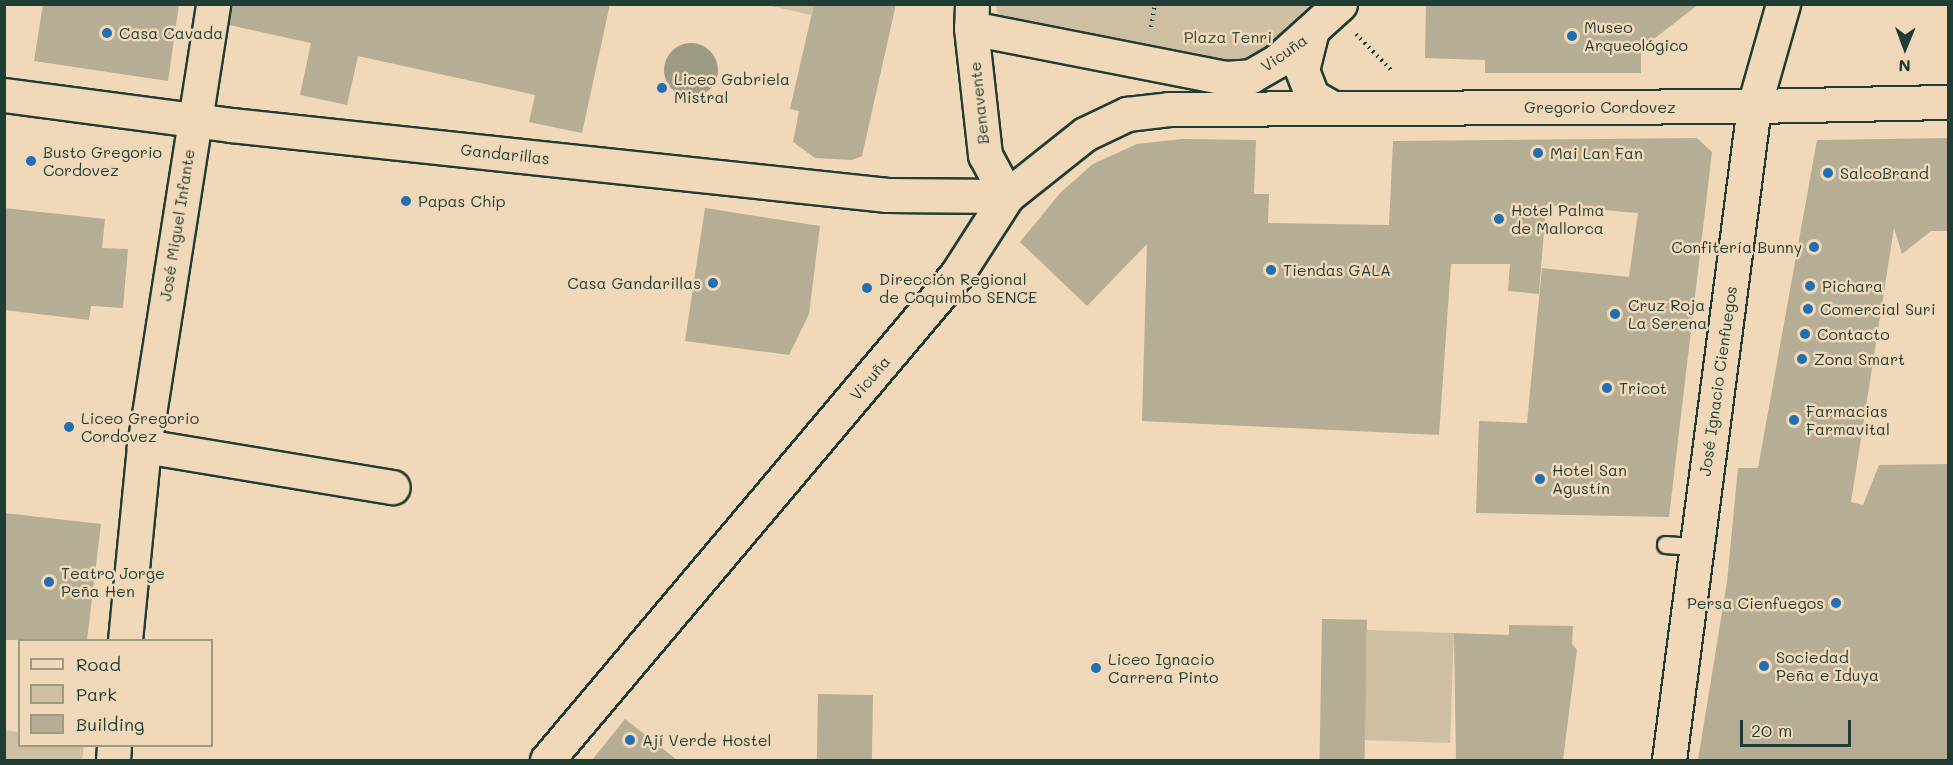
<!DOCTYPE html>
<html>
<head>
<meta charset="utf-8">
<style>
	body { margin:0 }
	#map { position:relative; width:1953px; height:765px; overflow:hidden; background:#f0d8b8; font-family:Mali,sans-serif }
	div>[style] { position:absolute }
	.green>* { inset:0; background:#cebfa2; transform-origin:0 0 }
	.water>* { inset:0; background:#9d9b83 }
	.round { border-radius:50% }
	.building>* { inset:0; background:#b5ad94; transform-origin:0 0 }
	.path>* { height:4px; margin-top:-2px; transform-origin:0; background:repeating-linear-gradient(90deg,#1f3d34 0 1.5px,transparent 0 6px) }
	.roads { filter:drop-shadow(2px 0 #1f3d34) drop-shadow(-2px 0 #1f3d34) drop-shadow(0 2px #1f3d34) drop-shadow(0 -2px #1f3d34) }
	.lane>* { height:16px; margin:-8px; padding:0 8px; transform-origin:8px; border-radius:8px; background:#f0d8b8 }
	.street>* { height:33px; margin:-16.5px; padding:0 16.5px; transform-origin:16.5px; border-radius:16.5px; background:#f0d8b8 }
	.secondary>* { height:33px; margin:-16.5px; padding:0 16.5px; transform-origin:16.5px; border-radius:16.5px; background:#f0d8b8 }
	.dots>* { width:16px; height:16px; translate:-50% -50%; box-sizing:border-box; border:3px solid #f0d8b8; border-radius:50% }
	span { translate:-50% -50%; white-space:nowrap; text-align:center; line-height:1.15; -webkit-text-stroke:5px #f0d8b8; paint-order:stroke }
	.poi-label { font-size:16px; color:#1f3d34 }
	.left { translate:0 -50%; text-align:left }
	.right { translate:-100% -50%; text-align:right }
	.park-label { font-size:16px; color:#304a3f }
	.street-label { font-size:16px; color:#1f3d34 }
	.frame { position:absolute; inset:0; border:6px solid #1f3d34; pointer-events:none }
	.legend { position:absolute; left:18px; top:639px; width:195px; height:108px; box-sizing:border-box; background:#f0d8b8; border:2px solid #9c9a83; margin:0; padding:8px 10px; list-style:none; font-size:18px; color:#1f3d34 }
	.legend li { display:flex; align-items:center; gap:12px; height:30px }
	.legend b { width:30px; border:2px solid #9c9a83 }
	.north { position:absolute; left:1875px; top:18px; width:60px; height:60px; -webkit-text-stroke:4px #f0d8b8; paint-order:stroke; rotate:181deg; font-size:16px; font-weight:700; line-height:24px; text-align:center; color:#1f3d34 }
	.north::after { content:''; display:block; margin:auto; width:21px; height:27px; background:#1f3d34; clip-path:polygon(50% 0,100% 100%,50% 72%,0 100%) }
	.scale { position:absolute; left:1740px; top:720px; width:111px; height:27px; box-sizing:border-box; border:3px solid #1f3d34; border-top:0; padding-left:8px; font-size:18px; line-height:21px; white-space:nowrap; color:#1f3d34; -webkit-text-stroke:4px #f0d8b8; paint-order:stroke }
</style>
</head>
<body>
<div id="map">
	<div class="green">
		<i style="clip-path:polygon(767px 5px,814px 4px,814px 5px,811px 15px)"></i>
		<i style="clip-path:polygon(996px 5px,1317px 5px,1244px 66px,1014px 25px,998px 13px)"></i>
		<i style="left:1367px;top:630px;width:87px;height:110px;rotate:2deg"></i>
		<i style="clip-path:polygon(4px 730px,19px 732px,20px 746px,84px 746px,82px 760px,5px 760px)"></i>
	</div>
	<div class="water">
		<i class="round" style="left:664px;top:43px;width:54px;height:54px"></i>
	</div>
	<div class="building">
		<i style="clip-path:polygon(43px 4px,179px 4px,168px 81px,34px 61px)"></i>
		<i style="clip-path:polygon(231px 4px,610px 4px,582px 133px,529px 122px,535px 95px,358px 56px,347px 105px,300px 95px,311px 43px,229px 25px)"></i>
		<i style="clip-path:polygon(814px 4px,896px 4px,862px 156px,852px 160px,815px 158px,793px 142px,799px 111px,790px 109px)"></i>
		<i style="clip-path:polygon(1426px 4px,1699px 4px,1641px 49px,1641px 73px,1485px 73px,1485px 60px,1425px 58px)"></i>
		<i style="clip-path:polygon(1697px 138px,1712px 152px,1669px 517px,1476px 513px,1479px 421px,1527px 423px,1542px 268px,1629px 277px,1638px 213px,1546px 205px,1539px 294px,1508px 291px,1510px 264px,1451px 264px,1439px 435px,1142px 421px,1147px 244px,1087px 306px,1020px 242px,1061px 192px,1093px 164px,1137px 144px,1182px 139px,1256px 140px,1254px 194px,1269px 194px,1268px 223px,1389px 225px,1393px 141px)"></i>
		<i style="clip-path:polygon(1948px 138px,1948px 231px,1931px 231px,1902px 254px,1894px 228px,1851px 502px,1863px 505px,1879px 465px,1948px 464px,1948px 760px,1698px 760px,1727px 582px,1738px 468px,1758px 468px,1817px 140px)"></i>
		<i style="clip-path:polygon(4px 208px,105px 219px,102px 248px,128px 249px,123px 308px,91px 306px,89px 320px,4px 310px)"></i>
		<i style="clip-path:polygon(705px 208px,820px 226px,809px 314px,789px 355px,685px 341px)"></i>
		<i style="clip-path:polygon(4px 513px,101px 524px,87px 640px,4px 640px)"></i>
		<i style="left:1322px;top:619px;width:45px;height:141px;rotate:1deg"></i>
		<i style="clip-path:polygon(1509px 625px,1573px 626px,1572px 644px,1577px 650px,1563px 760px,1456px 760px,1454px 633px,1509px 635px)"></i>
		<i style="left:818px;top:694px;width:55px;height:66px;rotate:1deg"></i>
		<i style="clip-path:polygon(625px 719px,677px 760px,592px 760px)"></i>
	</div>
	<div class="path">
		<i style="left:1151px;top:27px;width:23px;rotate:-80deg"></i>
		<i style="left:1356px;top:34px;width:53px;rotate:45.8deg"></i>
	</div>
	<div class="roads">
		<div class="lane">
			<i style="left:1666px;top:545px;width:30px;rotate:4deg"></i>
		</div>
		<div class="street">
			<i style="left:971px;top:28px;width:259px;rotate:11.1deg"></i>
			<i style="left:1225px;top:78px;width:26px;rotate:-4deg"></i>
			<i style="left:1251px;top:76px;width:30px;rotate:-30deg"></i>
			<i style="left:1277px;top:61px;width:85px;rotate:-42.1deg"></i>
			<i style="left:4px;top:95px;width:229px;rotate:7.5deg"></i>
			<i style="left:231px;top:125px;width:660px;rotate:6.09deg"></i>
			<i style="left:887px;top:195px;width:120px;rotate:0.5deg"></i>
			<i style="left:1754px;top:106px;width:194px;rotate:-1.2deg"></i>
			<i style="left:144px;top:446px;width:252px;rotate:9.4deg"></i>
		</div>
		<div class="secondary">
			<i style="left:972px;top:4px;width:24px;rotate:92deg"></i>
			<i style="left:971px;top:28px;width:128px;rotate:83.7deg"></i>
			<i style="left:985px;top:155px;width:47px;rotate:61.8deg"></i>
			<i style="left:1311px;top:34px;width:37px;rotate:104deg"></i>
			<i style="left:1302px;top:70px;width:28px;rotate:69deg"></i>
			<i style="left:1312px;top:96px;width:24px;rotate:30deg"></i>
			<i style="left:125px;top:640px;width:195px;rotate:-84.4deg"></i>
			<i style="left:144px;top:446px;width:447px;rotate:-81.1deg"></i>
			<i style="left:113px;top:760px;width:14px;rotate:-86deg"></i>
			<i style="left:547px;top:760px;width:636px;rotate:-49.85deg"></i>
			<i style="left:957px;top:274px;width:93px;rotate:-57.3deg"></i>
			<i style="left:1007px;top:196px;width:100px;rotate:-38.5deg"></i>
			<i style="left:1085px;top:134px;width:47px;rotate:-25.5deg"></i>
			<i style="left:1127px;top:114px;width:42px;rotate:-6.8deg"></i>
			<i style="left:1169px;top:109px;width:585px;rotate:-0.29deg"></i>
			<i style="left:1669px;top:760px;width:660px;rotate:-82.59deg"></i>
			<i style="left:1754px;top:106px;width:106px;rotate:-74.1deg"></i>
		</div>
	</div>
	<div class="dots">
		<i style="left:107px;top:33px;background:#1f6fb2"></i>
		<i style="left:1572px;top:36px;background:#1f6fb2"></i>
		<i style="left:662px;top:88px;background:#1f6fb2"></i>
		<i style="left:1538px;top:153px;background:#1f6fb2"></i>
		<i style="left:31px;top:161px;background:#1f6fb2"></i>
		<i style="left:1828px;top:173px;background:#1f6fb2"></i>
		<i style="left:406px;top:201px;background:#1f6fb2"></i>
		<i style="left:1499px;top:219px;background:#1f6fb2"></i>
		<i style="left:1814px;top:247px;background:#1f6fb2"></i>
		<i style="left:1271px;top:270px;background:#1f6fb2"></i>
		<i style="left:713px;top:283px;background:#1f6fb2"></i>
		<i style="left:1810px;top:286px;background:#1f6fb2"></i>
		<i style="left:867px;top:288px;background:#1f6fb2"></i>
		<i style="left:1808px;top:309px;background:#1f6fb2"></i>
		<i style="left:1615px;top:314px;background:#1f6fb2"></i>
		<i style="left:1805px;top:334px;background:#1f6fb2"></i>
		<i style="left:1802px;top:359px;background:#1f6fb2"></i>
		<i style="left:1607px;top:388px;background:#1f6fb2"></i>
		<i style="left:1794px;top:420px;background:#1f6fb2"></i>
		<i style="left:69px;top:427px;background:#1f6fb2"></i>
		<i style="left:1540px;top:479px;background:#1f6fb2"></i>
		<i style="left:49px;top:582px;background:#1f6fb2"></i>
		<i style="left:1836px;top:603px;background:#1f6fb2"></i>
		<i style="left:1764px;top:666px;background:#1f6fb2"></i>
		<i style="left:1096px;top:668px;background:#1f6fb2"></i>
		<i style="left:630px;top:740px;background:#1f6fb2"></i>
	</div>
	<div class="poi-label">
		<span class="left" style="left:1584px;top:36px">Museo<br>Arqueológico</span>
		<span class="left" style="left:119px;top:33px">Casa Cavada</span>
		<span class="left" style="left:674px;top:88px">Liceo Gabriela<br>Mistral</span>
		<span class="left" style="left:43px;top:161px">Busto Gregorio<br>Cordovez</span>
		<span class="left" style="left:1550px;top:153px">Mai Lan Fan</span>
		<span class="left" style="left:1840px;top:173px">SalcoBrand</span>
		<span class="left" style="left:418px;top:201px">Papas Chip</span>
		<span class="left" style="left:1511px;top:219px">Hotel Palma<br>de Mallorca</span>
		<span class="right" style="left:1802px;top:247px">Confitería Bunny</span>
		<span class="left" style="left:1283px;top:270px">Tiendas GALA</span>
		<span class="left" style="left:879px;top:288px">Dirección Regional<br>de Coquimbo SENCE</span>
		<span class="right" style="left:701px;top:283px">Casa Gandarillas</span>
		<span class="left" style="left:1822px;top:286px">Pichara</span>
		<span class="left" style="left:1628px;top:314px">Cruz Roja<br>La Serena</span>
		<span class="left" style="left:1820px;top:309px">Comercial Suri</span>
		<span class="left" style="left:1817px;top:334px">Contacto</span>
		<span class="left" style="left:1814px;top:359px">Zona Smart</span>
		<span class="left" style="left:1619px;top:388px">Tricot</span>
		<span class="left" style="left:1806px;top:420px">Farmacias<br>Farmavital</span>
		<span class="left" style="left:81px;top:427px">Liceo Gregorio<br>Cordovez</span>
		<span class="left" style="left:1552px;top:479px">Hotel San<br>Agustín</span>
		<span class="left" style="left:61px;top:582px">Teatro Jorge<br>Peña Hen</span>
		<span class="right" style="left:1824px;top:603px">Persa Cienfuegos</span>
		<span class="left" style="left:1776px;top:666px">Sociedad<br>Peña e Iduya</span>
		<span class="left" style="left:1108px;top:668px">Liceo Ignacio<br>Carrera Pinto</span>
		<span class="left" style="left:642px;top:740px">Ají Verde Hostel</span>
	</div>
	<div class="park-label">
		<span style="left:1228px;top:37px">Plaza Tenri</span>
	</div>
	<div class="street-label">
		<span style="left:1284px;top:53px;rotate:-35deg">Vicuña</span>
		<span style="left:979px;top:103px;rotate:-96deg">Benavente</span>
		<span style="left:1600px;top:107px">Gregorio Cordovez</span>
		<span style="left:505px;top:154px;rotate:6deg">Gandarillas</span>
		<span style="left:177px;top:225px;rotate:-81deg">José Miguel Infante</span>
		<span style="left:870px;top:378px;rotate:-50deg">Vicuña</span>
		<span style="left:1718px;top:381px;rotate:-82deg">José Ignacio Cienfuegos</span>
	</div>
	<div class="frame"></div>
	<ul class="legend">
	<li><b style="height:8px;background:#f0d8b8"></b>Road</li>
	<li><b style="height:16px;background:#cebfa2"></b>Park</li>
	<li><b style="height:16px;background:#b5ad94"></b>Building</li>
	</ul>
	<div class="north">N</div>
	<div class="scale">20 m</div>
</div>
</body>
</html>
